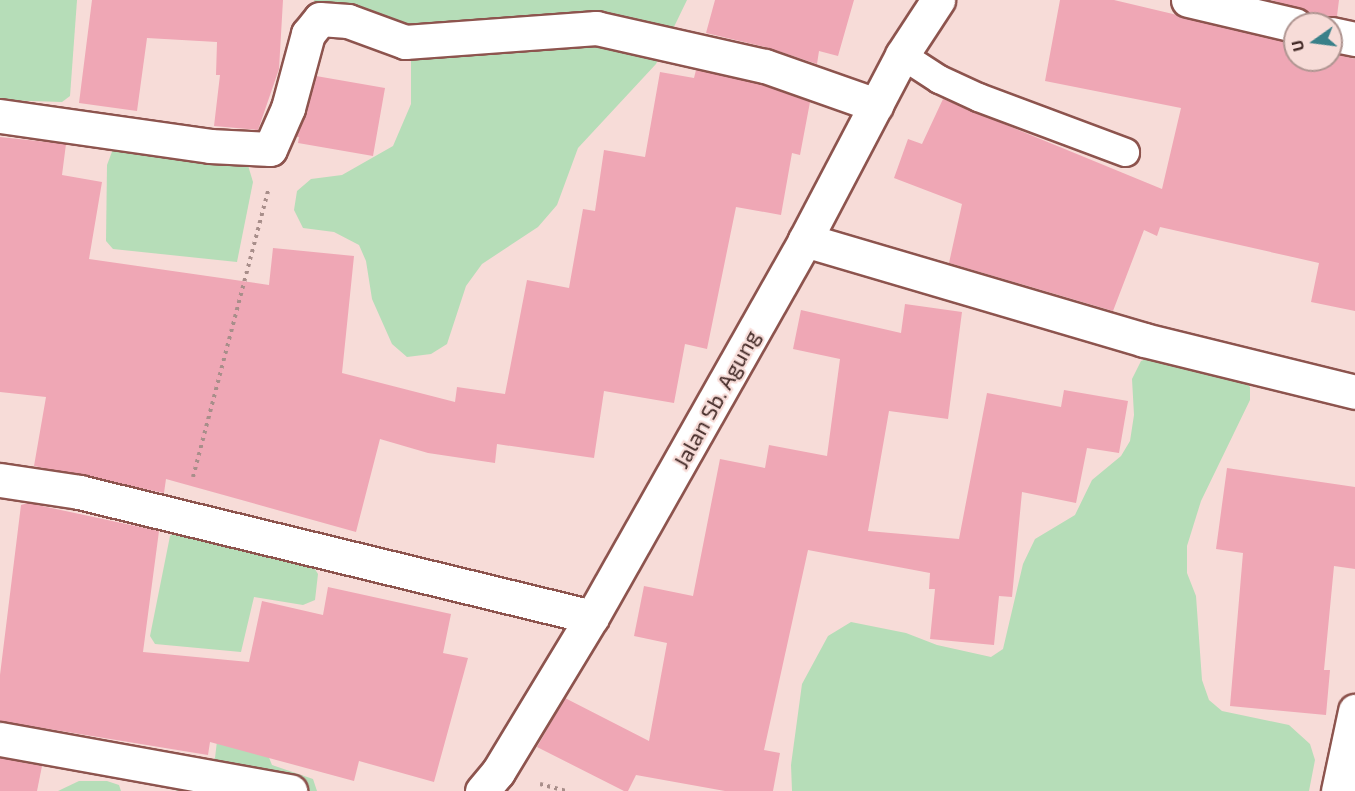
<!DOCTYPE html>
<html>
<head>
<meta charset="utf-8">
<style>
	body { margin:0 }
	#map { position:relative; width:1355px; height:791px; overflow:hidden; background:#f7dcd8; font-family:"Exo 2",sans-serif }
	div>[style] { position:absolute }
	.green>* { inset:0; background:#b6ddb8 }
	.building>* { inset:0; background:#efa7b5 }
	.path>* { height:4px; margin-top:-2px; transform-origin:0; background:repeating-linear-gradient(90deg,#a88e8a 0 3px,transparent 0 7.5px) }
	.roads { filter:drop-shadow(2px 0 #8d544e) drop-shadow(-2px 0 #8d544e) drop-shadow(0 2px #8d544e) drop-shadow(0 -2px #8d544e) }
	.service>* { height:27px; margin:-13.5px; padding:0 13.5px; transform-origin:13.5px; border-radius:13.5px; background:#fff }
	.minor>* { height:33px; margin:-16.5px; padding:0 16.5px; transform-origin:16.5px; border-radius:16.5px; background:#fff }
	.tertiary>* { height:33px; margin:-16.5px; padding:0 16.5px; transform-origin:16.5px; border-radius:16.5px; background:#fff }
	span { translate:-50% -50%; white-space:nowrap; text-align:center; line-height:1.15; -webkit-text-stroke:4.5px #f7dcd8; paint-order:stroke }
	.street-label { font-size:22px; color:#432a27 }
	.north { position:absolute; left:1283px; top:12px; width:60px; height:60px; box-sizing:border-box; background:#f7dcd8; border:2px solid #af9591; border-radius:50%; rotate:256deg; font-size:16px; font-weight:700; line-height:24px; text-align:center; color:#432a27 }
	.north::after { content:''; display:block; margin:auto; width:21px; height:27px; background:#398089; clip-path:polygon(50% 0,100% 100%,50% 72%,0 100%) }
</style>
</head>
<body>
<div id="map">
	<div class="green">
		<i style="clip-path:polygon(0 0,77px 0,70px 96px,62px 102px,0 100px)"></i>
		<i style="clip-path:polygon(314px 0,687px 0,656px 64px,578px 148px,557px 205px,538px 227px,482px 264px,466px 286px,447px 344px,431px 354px,407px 357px,392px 344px,372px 299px,366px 261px,359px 245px,334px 232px,303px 228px,294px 210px,297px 191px,311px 179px,342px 175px,393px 146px,411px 104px,411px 61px,405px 42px,320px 19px)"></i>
		<i style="clip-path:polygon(113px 149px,247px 162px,253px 182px,237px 262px,113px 249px,106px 241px,107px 165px)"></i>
		<i style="clip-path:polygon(1153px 357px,1239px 376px,1250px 387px,1250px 400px,1201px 501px,1187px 546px,1187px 573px,1196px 596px,1202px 680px,1209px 700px,1222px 711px,1289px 725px,1310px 744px,1315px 760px,1309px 791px,792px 791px,791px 765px,802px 684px,828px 636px,851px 622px,906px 633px,937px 645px,991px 657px,1003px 649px,1023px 564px,1035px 539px,1075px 515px,1092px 480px,1121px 456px,1130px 441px,1134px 415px,1132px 379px,1141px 361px)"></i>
		<i style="clip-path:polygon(174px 532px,313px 566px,318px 574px,315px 600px,303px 605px,254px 597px,241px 652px,155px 644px,150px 636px,170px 536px)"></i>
		<i style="clip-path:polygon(219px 724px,268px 755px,272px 765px,313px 779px,317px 791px,176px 791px,179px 782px,215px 758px)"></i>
		<i style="clip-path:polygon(79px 781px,107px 781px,119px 785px,121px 791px,58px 791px)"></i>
	</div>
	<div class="building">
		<i style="clip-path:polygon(92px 0,283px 0,279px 69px,258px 130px,214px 126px,220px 75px,216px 75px,217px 42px,147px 38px,137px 111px,79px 103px)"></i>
		<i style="clip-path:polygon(715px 0,854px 0,838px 56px,819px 51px,817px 64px,769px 48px,706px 33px)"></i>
		<i style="clip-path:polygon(1060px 0,1114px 0,1295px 43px,1295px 60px,1331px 60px,1331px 53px,1355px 59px,1355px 311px,1311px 302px,1319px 263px,1160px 227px,1157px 236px,1144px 230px,1113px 311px,949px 263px,962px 204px,894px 178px,908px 139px,922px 144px,943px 99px,1162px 189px,1181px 108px,1045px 81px)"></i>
		<i style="clip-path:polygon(1271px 0,1339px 0,1337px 16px,1325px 16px,1316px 24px,1307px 11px)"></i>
		<i style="clip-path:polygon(696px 70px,760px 84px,810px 102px,800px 155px,792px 153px,781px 215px,736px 207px,707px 349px,685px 344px,674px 403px,604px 391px,594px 458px,497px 444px,495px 463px,428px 453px,380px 439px,356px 532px,166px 479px,164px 493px,34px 466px,46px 397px,0 392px,0 137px,66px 144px,62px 175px,102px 182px,89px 259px,269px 285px,273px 248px,354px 256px,342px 373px,455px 402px,457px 387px,505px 394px,527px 280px,569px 288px,583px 209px,595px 211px,604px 150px,645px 157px,660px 72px,694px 78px)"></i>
		<i style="clip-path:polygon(316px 76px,385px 88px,373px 156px,298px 143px,299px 137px,296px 137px)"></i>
		<i style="clip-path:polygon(905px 304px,962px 312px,948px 419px,889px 411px,868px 531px,959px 539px,987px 393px,1061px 407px,1064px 390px,1128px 401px,1119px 453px,1087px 448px,1076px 503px,1022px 492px,1012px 597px,999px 596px,994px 645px,930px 639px,935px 589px,929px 589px,930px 573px,808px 550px,764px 750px,780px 753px,773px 791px,725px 791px,636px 775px,628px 791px,624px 791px,537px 747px,565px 698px,649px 741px,667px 643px,634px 636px,644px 586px,693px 596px,720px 459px,765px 468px,769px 445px,827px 456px,840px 359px,793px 349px,801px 310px,901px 333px)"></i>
		<i style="clip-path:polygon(1227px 468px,1355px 487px,1355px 569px,1334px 566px,1324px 670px,1330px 670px,1326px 715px,1230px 706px,1243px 553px,1216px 549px)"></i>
		<i style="clip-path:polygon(28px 503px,159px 531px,143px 652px,249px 662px,262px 601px,323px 615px,328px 587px,451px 614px,443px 653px,468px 658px,434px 782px,359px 761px,354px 781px,210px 742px,208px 755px,0 721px,0 675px,21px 505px)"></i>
		<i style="clip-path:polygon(0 758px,42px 766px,37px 791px,0 791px)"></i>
	</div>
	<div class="path">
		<i style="left:193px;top:477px;width:296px;rotate:-75.3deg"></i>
		<i style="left:540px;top:784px;width:27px;rotate:15deg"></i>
	</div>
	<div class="roads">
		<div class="service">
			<i style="left:902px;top:55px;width:44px;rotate:33deg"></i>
			<i style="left:939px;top:79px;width:43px;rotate:24.8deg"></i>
			<i style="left:978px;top:97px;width:157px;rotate:20.5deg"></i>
		</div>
		<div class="minor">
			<i style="left:1188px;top:0;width:110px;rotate:13.2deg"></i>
			<i style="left:1331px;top:34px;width:25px;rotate:12deg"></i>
			<i style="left:0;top:116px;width:212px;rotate:8.1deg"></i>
			<i style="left:210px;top:146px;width:60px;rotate:2.9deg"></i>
			<i style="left:270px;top:149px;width:45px;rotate:-66.3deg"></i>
			<i style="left:288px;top:108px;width:77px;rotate:-74.9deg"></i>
			<i style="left:308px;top:34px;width:19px;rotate:-51deg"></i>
			<i style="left:320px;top:19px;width:28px;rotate:4deg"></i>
			<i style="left:348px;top:21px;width:61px;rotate:20.2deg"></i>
			<i style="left:405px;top:42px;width:192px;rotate:-4.2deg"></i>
			<i style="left:596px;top:28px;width:173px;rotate:12.7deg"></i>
			<i style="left:765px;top:66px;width:118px;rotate:19.4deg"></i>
			<i style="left:805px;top:240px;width:353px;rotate:16.4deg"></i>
			<i style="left:1144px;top:340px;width:217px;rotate:13.8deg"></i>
			<i style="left:0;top:480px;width:80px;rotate:8.6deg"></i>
			<i style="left:79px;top:492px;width:528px;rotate:13.69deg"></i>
			<i style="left:0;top:739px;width:295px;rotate:10.2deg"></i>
			<i style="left:1338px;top:791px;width:82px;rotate:-78deg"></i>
		</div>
		<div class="tertiary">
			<i style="left:482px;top:791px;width:25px;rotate:-50deg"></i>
			<i style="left:498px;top:772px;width:181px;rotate:-58.8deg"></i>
			<i style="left:592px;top:617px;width:433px;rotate:-60.5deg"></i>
			<i style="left:805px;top:240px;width:209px;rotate:-62.3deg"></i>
			<i style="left:902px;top:55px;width:66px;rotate:-56.8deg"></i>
		</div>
	</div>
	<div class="street-label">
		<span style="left:716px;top:399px;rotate:-61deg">Jalan Sb. Agung</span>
	</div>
	<div class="north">U</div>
</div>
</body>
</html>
